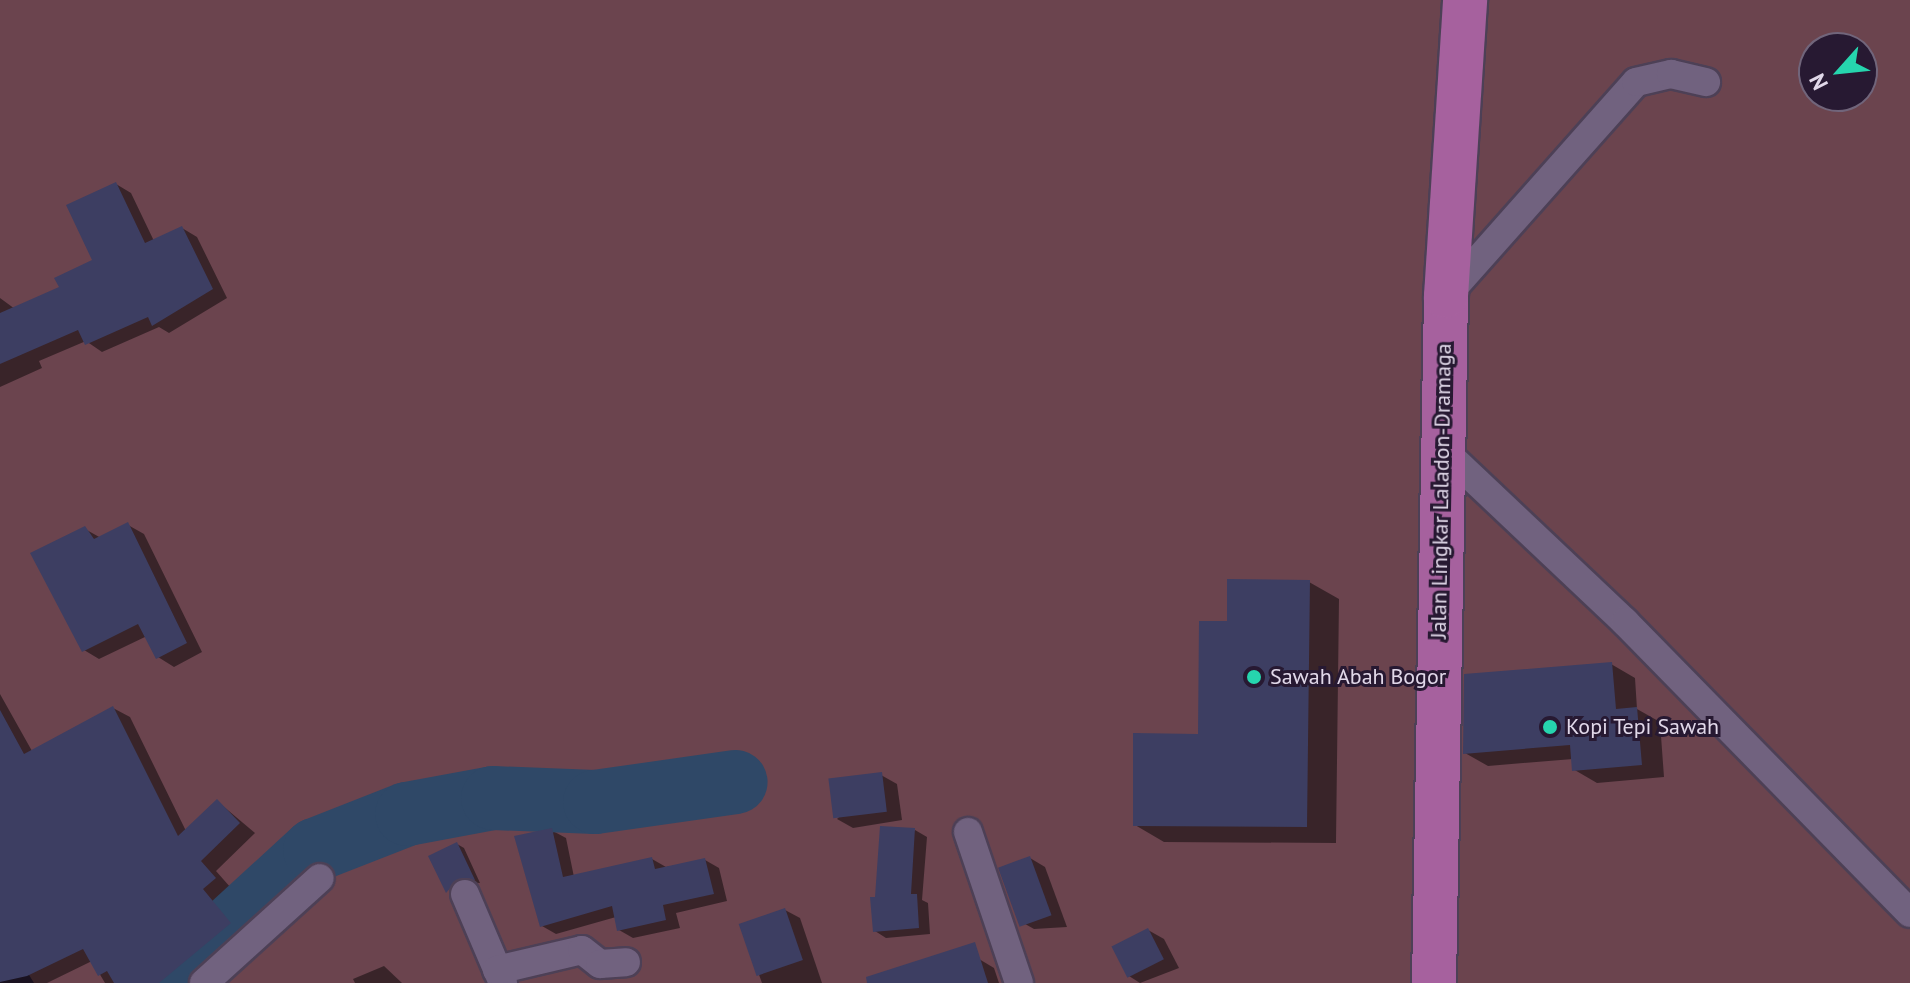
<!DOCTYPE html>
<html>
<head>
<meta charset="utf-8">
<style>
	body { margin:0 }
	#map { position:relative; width:1910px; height:983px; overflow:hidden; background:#31233c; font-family:"PT Sans",sans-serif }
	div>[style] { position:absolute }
	.green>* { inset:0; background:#6b444e }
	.shadow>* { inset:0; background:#0007 }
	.river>* { height:64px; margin:-32px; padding:0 32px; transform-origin:32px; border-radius:32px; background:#2f4867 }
	.building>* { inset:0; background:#3d3e62; transform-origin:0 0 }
	.roads { filter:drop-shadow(2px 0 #4d4056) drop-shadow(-2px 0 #4d4056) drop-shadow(0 2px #4d4056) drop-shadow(0 -2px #4d4056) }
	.minor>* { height:28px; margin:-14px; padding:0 14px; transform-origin:14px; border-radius:14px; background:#71627f }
	.primary>* { height:44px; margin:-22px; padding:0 22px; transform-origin:22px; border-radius:22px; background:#a6619e }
	.dots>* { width:22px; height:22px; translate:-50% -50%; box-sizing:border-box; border:4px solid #271932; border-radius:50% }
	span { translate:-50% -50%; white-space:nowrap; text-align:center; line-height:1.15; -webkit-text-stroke:6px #271932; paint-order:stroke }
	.street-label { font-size:22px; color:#e1d8e9 }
	.poi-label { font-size:22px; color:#e1d8e9 }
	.left { translate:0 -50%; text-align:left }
	.north { position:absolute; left:1798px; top:32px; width:80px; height:80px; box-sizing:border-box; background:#271932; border:2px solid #71657b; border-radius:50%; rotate:243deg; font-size:22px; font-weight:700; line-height:32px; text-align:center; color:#e1d8e9 }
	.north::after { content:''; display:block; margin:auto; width:28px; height:36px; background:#26d5ae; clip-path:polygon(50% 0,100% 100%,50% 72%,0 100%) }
</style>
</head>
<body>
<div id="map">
	<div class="green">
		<i style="clip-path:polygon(evenodd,0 0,1910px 0,1910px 983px,34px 983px,0 928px,0 0,1814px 48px,1862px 48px,1862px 96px,1814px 96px,1814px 48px)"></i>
	</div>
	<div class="shadow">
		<i style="clip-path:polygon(116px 184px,131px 193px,154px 241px,182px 228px,197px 237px,227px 298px,169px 333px,159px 327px,102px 352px,86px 341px,39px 361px,42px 368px,0 387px,0 298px,15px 309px,61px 288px,95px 261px)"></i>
		<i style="clip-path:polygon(128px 525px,144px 534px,202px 652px,174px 667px,158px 657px,147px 636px,99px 659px,84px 650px,85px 529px,101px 538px)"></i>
		<i style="clip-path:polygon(1309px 582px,1339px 599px,1336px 843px,1164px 842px,1135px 825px,1200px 736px,1229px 623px)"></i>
		<i style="clip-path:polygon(1611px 664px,1635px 678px,1637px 709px,1660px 722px,1664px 777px,1597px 783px,1573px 769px,1573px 759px,1488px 766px,1465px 753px)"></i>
		<i style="clip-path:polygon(0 694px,32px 751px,113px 708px,130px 717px,186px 831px,217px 801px,255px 833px,216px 871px,231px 888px,218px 899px,246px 933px,191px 983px,105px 983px,92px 961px,47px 983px,0 983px)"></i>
		<i style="clip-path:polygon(881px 775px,897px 784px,902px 820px,853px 828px,837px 819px)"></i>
		<i style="clip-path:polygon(551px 830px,566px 838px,574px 877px,652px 859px,666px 867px,705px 860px,719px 868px,727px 901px,676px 913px,680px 928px,633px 938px,619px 930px,616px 917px,556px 934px,542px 926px)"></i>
		<i style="clip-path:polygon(915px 830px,927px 837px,922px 900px,928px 903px,930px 934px,886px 938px,875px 931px,877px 899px)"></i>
		<i style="clip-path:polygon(457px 844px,464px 848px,480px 883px,466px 882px,455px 896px,431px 857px)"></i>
		<i style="clip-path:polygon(1030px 858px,1045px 867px,1067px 927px,1034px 929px,1018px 920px)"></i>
		<i style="clip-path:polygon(785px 910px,800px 918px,822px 983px,762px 983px,741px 925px)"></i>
		<i style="clip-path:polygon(1148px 930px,1164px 939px,1179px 968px,1140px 983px,1129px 976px)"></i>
		<i style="clip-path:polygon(979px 959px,994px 968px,999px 983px,886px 983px)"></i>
		<i style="clip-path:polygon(384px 966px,402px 983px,355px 983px,353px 979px)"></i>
	</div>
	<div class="river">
		<i style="left:170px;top:983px;width:197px;rotate:-42.5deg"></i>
		<i style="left:315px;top:850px;width:99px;rotate:-21.4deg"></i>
		<i style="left:407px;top:814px;width:87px;rotate:-10.5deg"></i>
		<i style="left:493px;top:798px;width:102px;rotate:2.2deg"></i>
		<i style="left:595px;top:802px;width:142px;rotate:-8.1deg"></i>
	</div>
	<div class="building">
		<i style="clip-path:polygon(116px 182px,145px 243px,182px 226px,213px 289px,152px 326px,148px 317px,85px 345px,78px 330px,0 364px,0 313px,59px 287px,54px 278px,92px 260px,66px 205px)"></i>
		<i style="clip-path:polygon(128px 522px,187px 643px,156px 659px,138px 624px,82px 652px,30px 553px,85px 526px,94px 539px)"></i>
		<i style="clip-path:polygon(1227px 579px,1310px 580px,1307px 827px,1133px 826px,1133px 733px,1198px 734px,1199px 621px,1227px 621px)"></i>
		<i style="clip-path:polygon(1612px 662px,1616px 709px,1637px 707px,1642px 765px,1572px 771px,1570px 745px,1463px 754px,1464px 674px)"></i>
		<i style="clip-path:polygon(113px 706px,178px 836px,217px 799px,240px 823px,201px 861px,216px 878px,203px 889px,231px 923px,159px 983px,114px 983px,107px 971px,98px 976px,83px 949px,27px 976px,0 982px,0 710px,24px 754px)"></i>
		<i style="left:882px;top:772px;width:40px;height:54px;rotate:83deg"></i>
		<i style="clip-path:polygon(880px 826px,915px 828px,911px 894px,917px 894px,919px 928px,873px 932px,870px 897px,875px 897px)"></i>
		<i style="clip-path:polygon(552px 828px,563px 877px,652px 857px,655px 869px,705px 858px,714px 894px,663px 905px,666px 920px,617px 931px,612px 906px,540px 927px,514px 836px)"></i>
		<i style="clip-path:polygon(457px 842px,475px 880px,458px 879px,446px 893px,428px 856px)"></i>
		<i style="left:1030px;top:856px;width:63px;height:34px;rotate:70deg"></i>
		<i style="left:785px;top:908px;width:55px;height:49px;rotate:71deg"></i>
		<i style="left:1148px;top:928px;width:35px;height:41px;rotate:63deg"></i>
		<i style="clip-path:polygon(975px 942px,988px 983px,867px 983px,866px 977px)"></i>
	</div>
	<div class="roads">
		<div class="minor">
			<i style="left:1446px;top:296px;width:286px;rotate:-48.4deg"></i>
			<i style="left:1636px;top:82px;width:36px;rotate:-13deg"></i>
			<i style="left:1671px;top:74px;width:36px;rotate:13deg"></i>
			<i style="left:1441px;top:448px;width:253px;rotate:43.4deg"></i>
			<i style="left:1625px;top:622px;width:407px;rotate:45.6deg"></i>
			<i style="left:968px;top:832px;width:159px;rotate:71.3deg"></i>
			<i style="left:465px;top:894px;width:97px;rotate:66.9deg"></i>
			<i style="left:497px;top:970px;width:87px;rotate:-13.2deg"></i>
			<i style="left:582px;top:950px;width:23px;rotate:38deg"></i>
			<i style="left:600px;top:964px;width:26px;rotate:-4deg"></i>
			<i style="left:204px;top:983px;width:156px;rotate:-42.2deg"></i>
		</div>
		<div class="primary">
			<i style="left:1434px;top:983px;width:687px;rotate:-89deg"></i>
			<i style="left:1446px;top:296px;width:297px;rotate:-86.3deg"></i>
		</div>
	</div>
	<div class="dots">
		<i style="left:1254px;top:677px;background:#26d5ae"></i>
		<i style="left:1550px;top:727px;background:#26d5ae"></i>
	</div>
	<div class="street-label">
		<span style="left:1441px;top:491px;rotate:-89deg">Jalan Lingkar Laladon-Dramaga</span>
	</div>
	<div class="poi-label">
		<span class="left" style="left:1270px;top:677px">Sawah Abah Bogor</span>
		<span class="left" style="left:1566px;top:727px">Kopi Tepi Sawah</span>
	</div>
	<div class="north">N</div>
</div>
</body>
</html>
